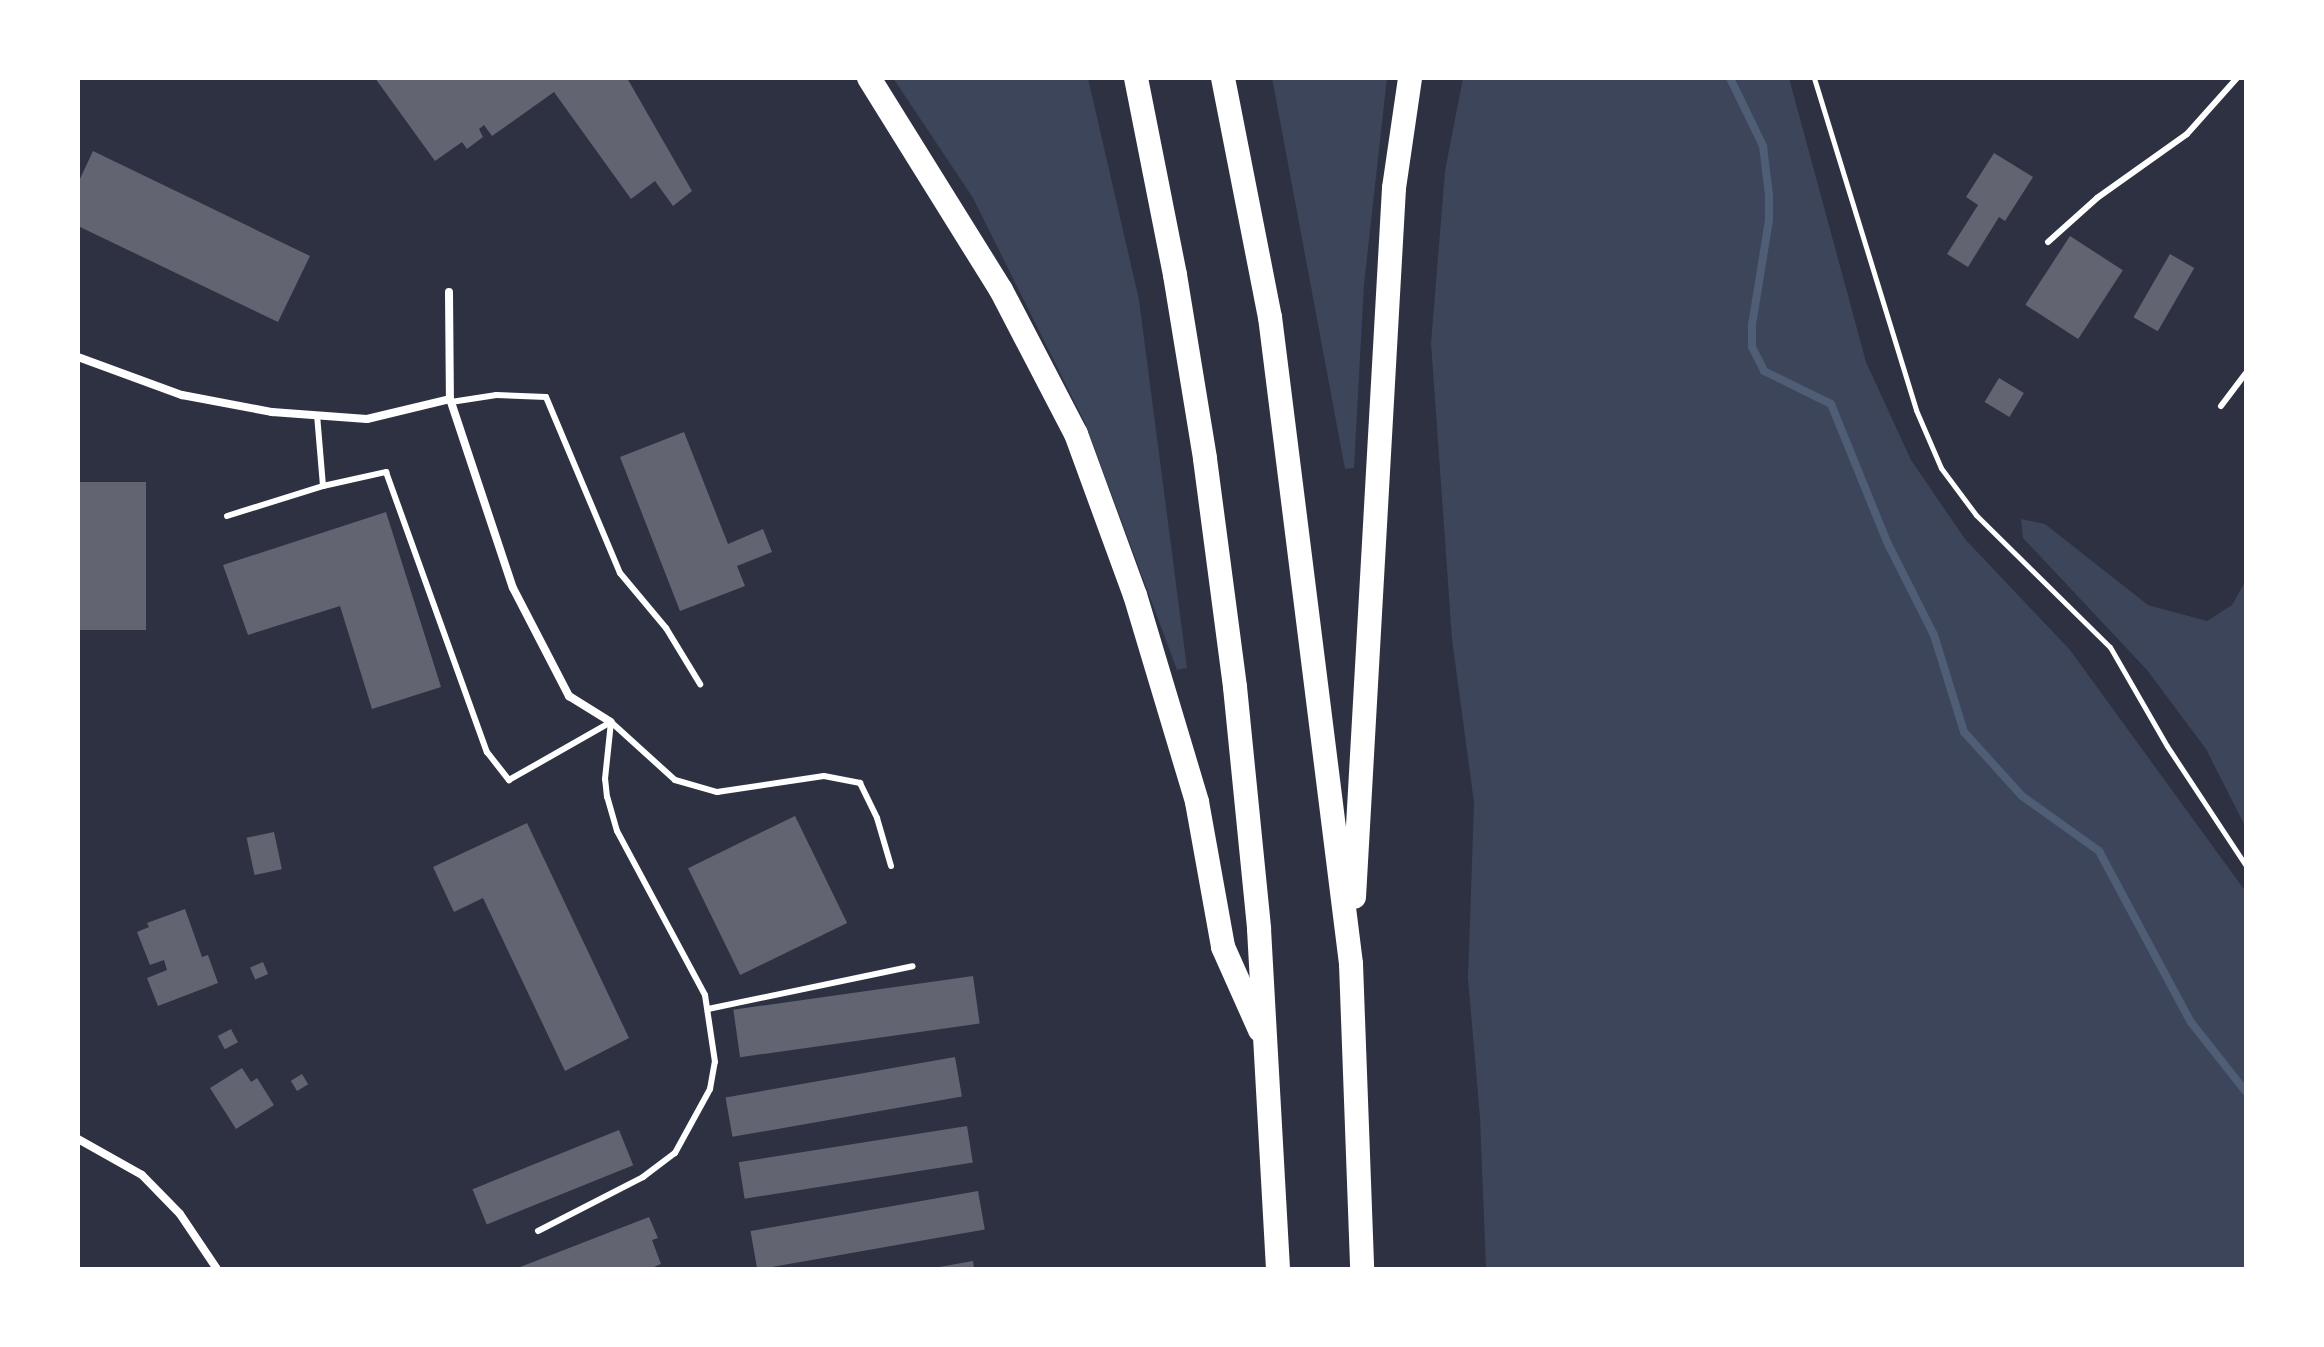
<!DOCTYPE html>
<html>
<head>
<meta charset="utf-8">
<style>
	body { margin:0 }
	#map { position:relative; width:2324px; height:1347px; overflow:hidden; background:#2d3142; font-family:"DM Sans",sans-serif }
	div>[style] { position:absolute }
	.green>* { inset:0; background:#3c4559 }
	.stream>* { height:8px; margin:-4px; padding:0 4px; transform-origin:4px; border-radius:4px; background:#4f5d75 }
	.building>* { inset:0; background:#626471; transform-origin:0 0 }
	.path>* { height:5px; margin:-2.5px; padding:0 2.5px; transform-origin:2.5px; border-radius:2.5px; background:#fff }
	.service>* { height:6px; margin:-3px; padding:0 3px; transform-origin:3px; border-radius:3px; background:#fff }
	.minor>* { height:8px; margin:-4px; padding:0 4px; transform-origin:4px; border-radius:4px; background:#fff }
	.motorway>* { height:24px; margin:-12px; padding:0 12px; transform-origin:12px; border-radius:12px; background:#fff }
	span { translate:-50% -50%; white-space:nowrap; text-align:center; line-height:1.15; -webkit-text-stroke:7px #fff; paint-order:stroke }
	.frame { position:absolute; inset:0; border:80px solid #fff; pointer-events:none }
</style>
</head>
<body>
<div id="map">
	<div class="green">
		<i style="clip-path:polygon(893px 78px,1088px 78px,1139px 300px,1187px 668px,1177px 670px,1085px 423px,973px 198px)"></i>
		<i style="clip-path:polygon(1272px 78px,1387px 78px,1364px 285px,1354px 468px,1345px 469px)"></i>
		<i style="clip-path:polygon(1463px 78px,1789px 78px,1866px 362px,1911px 460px,1965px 539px,2070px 650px,2246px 892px,2246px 1269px,1486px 1269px,1480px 1118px,1468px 978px,1474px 803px,1452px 639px,1431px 343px,1445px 171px)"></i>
		<i style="clip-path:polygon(2021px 519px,2045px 524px,2148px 605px,2207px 621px,2232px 605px,2246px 580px,2246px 828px,2206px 749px,2147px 670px,2023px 538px)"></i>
	</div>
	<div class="stream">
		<i style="left:1730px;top:78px;width:76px;rotate:64.1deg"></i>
		<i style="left:1763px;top:146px;width:49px;rotate:83deg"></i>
		<i style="left:1769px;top:195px;width:25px;rotate:90deg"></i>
		<i style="left:1769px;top:220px;width:106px;rotate:99.2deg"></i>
		<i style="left:1752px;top:325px;width:22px;rotate:90deg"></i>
		<i style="left:1752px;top:347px;width:27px;rotate:63deg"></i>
		<i style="left:1764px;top:371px;width:75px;rotate:26.2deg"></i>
		<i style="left:1831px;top:404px;width:149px;rotate:67.9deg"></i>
		<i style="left:1887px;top:542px;width:104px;rotate:63.2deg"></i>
		<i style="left:1934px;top:635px;width:102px;rotate:72.8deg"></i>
		<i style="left:1964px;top:732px;width:86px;rotate:47.8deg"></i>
		<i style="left:2022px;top:796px;width:95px;rotate:35.5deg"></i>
		<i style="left:2099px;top:851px;width:193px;rotate:61.8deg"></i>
		<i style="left:2190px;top:1021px;width:90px;rotate:51.7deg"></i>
	</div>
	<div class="building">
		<i style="clip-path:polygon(375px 78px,627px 78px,692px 191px,673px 206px,655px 181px,631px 199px,554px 92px,492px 136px,484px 125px,479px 129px,483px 137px,467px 149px,462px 142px,435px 161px)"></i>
		<i style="clip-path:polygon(93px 151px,310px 256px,278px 322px,78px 226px,78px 183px)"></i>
		<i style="clip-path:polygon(1994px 153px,2033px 177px,2005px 221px,1999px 217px,1968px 267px,1947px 254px,1978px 205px,1966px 197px)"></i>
		<i style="left:2070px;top:236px;width:63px;height:82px;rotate:33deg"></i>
		<i style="left:2170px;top:254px;width:28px;height:73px;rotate:30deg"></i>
		<i style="left:1999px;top:378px;width:29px;height:28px;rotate:31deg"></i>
		<i style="clip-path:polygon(684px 432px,728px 544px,763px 529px,772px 552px,737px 566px,745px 586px,680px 611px,620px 457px)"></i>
		<i style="left:78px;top:482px;width:68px;height:148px"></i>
		<i style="clip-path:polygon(386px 512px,441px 687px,372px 709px,340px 606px,248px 635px,223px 565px)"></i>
		<i style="left:795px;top:816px;width:119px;height:119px;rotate:64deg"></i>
		<i style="clip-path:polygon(527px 823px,629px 1038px,565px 1071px,483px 898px,454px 912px,433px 867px)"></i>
		<i style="left:274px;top:832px;width:38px;height:28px;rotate:78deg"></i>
		<i style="clip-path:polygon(185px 909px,202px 957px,208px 955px,218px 983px,158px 1006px,147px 978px,167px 970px,164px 960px,150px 965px,137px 932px,149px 927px,147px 923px)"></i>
		<i style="left:263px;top:962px;width:13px;height:14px;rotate:67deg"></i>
		<i style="left:973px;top:976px;width:48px;height:242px;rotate:82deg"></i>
		<i style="left:231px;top:1029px;width:15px;height:15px;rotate:62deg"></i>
		<i style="left:955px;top:1057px;width:40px;height:233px;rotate:80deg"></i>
		<i style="clip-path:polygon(242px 1068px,251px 1082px,257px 1078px,274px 1105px,236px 1129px,210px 1088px)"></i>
		<i style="left:302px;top:1074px;width:12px;height:13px;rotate:59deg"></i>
		<i style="left:967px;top:1126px;width:37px;height:231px;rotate:81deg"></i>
		<i style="left:619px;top:1130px;width:38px;height:158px;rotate:68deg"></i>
		<i style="left:978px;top:1191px;width:39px;height:231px;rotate:80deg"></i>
		<i style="clip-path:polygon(649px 1217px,658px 1238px,652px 1240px,661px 1264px,649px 1269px,515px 1269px)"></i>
		<i style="clip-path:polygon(973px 1261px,974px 1269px,939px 1269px,939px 1267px)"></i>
	</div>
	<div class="path">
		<i style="left:1814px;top:78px;width:347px;rotate:72.9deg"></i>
		<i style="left:1916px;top:410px;width:63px;rotate:66.7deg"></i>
		<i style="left:1941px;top:468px;width:59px;rotate:53.3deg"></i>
		<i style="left:1976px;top:515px;width:188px;rotate:44.6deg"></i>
		<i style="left:2110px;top:647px;width:114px;rotate:60.1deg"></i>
		<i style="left:2167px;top:746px;width:144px;rotate:56.6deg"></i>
	</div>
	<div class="service">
		<i style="left:2048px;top:242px;width:66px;rotate:-41.9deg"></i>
		<i style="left:2097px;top:198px;width:110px;rotate:-35.4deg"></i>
		<i style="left:2187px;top:134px;width:75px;rotate:-48.2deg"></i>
		<i style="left:451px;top:402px;width:46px;rotate:-8.8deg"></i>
		<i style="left:496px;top:395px;width:50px;rotate:2.3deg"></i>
		<i style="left:546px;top:397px;width:191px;rotate:67.2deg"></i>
		<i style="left:620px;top:573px;width:72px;rotate:50.1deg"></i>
		<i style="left:666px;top:628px;width:66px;rotate:58.7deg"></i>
		<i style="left:2221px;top:406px;width:41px;rotate:-52.9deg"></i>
		<i style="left:323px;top:486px;width:65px;rotate:-12.5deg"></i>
		<i style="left:386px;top:472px;width:298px;rotate:70.2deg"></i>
		<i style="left:487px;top:752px;width:36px;rotate:52deg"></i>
		<i style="left:509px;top:780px;width:117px;rotate:-29.6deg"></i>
		<i style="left:227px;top:516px;width:101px;rotate:-17.4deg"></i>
		<i style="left:323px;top:486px;width:71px;rotate:-94.8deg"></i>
		<i style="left:611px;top:722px;width:86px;rotate:42.2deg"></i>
		<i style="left:675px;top:780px;width:44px;rotate:15.9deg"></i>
		<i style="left:717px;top:792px;width:108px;rotate:-8.5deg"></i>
		<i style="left:824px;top:776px;width:37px;rotate:11deg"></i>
		<i style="left:860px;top:783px;width:39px;rotate:64deg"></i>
		<i style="left:877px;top:818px;width:50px;rotate:73.7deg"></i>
		<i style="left:708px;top:1009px;width:209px;rotate:-11.8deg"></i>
		<i style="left:538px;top:1231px;width:118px;rotate:-27.2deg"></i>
		<i style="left:643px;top:1177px;width:40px;rotate:-37deg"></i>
		<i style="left:675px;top:1153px;width:73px;rotate:-61.3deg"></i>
		<i style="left:710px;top:1089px;width:27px;rotate:-80deg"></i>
		<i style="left:715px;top:1062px;width:68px;rotate:-98.5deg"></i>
		<i style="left:705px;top:995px;width:186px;rotate:-118.2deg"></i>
		<i style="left:617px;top:831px;width:35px;rotate:-106deg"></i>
		<i style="left:607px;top:797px;width:18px;rotate:-96deg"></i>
		<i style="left:605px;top:779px;width:57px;rotate:-84deg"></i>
	</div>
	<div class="minor">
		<i style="left:449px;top:292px;width:107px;rotate:89.5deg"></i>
		<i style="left:78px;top:357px;width:111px;rotate:20.1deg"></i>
		<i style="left:182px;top:395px;width:92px;rotate:10.7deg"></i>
		<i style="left:272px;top:412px;width:95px;rotate:4.2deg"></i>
		<i style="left:367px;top:419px;width:85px;rotate:-13.5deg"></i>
		<i style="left:450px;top:399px;width:199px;rotate:71.6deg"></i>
		<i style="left:513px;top:588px;width:122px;rotate:62.6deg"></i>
		<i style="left:569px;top:696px;width:49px;rotate:31.8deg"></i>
		<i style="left:78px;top:1139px;width:73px;rotate:29.4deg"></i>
		<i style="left:142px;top:1175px;width:54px;rotate:45.7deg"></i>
		<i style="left:180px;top:1214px;width:66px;rotate:56.1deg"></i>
	</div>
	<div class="motorway">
		<i style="left:869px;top:78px;width:250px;rotate:58.1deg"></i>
		<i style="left:1001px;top:290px;width:162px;rotate:62.5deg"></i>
		<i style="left:1076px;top:434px;width:171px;rotate:69.9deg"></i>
		<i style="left:1135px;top:595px;width:216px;rotate:73.3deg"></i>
		<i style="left:1197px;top:802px;width:147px;rotate:79.8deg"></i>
		<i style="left:1223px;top:947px;width:91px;rotate:66deg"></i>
		<i style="left:1136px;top:78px;width:201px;rotate:78.8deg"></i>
		<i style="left:1175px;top:275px;width:186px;rotate:80.7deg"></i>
		<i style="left:1205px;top:459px;width:230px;rotate:82.5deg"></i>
		<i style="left:1235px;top:687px;width:243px;rotate:84.3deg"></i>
		<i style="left:1259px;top:929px;width:341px;rotate:86.8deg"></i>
		<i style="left:1223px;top:78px;width:244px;rotate:78.9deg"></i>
		<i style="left:1270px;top:317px;width:652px;rotate:82.86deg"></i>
		<i style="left:1351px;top:964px;width:305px;rotate:87.9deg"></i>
		<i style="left:1354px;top:897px;width:710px;rotate:-86.77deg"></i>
		<i style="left:1394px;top:188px;width:111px;rotate:-81.7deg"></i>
	</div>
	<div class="frame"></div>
</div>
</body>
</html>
